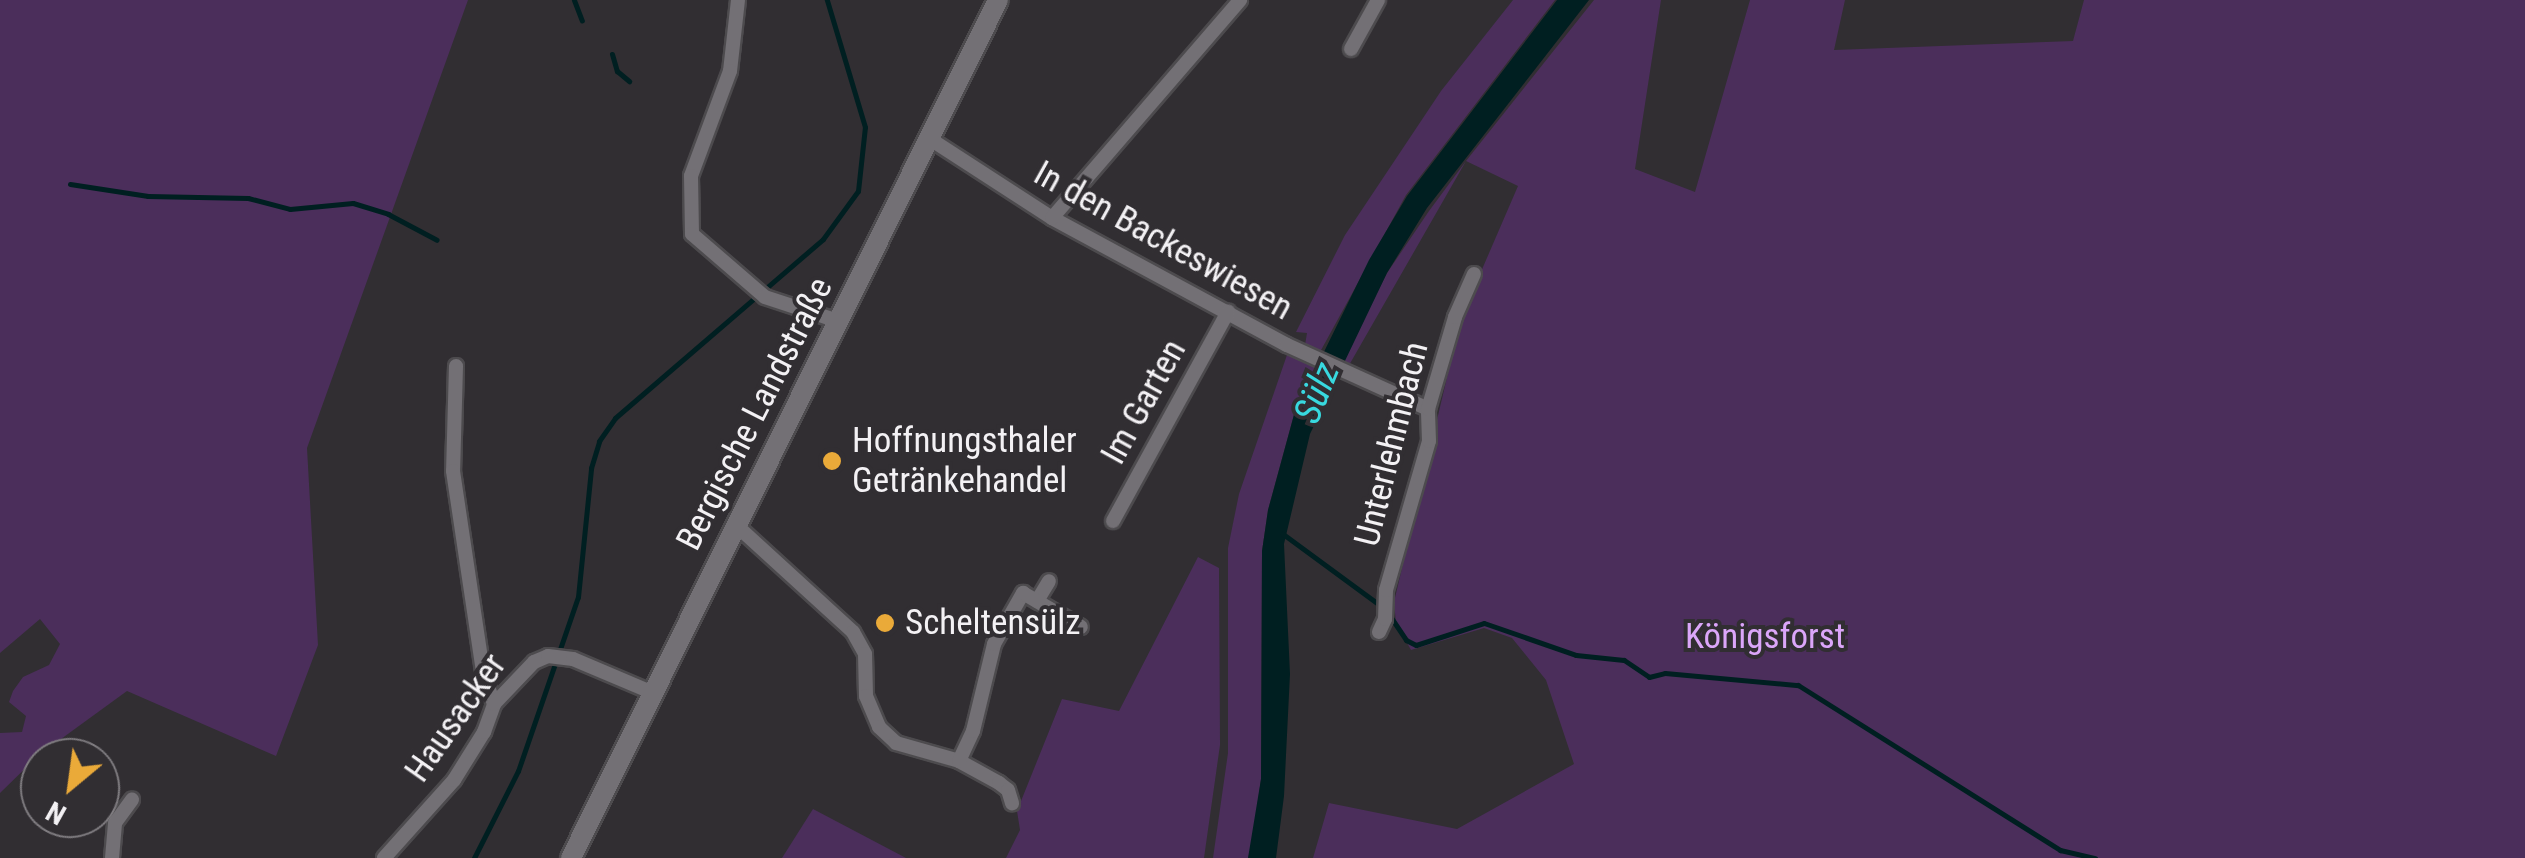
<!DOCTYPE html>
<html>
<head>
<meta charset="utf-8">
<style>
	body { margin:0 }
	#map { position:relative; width:2525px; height:858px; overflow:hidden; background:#312e32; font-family:"Roboto Condensed",sans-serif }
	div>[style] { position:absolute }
	.green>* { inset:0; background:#4b2e5b }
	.water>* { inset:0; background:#001f21 }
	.stream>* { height:5px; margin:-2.5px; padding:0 2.5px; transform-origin:2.5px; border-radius:2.5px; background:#001f21 }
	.roads { filter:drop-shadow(2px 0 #4d4b4e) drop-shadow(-2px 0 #4d4b4e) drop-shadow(0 2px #4d4b4e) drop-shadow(0 -2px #4d4b4e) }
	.street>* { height:14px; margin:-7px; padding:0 7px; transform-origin:7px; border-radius:7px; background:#737075 }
	.secondary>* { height:20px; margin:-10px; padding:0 10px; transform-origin:10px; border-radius:10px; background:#737075 }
	.dots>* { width:28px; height:28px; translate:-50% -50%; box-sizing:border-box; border:5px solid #312e32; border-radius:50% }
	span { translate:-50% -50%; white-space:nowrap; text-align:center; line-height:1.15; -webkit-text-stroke:8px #312e32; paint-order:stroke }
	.street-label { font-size:35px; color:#f3f1f4 }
	.poi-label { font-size:35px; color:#f3f1f4 }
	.left { translate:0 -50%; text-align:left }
	.park-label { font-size:35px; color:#dba6f9 }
	.water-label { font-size:38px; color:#38d9df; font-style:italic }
	.north { position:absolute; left:20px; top:738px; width:100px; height:100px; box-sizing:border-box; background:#312e32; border:2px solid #7f7c80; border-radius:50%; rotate:209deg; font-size:28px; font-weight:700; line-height:40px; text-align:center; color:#f3f1f4 }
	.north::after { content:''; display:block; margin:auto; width:35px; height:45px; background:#eaaa39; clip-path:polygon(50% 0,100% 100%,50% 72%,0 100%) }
</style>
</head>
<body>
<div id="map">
	<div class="green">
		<i style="clip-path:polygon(0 0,468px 0,307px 448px,318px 645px,276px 756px,127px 691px,39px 755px,0 793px,0 733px,22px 732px,26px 716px,9px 702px,13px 691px,23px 677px,49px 665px,60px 644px,40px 619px,0 653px)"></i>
		<i style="clip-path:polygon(1513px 0,1555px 0,1406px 195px,1320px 352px,1305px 345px,1307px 333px,1296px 332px,1345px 235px,1441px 91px)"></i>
		<i style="clip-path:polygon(1594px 0,1661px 0,1635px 169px,1695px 192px,1750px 0,1845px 0,1834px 50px,2073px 41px,2084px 0,2525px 0,2525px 858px,1313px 858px,1329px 803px,1457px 829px,1574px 764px,1546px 680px,1512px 638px,1484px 628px,1411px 650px,1396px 623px,1394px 602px,1461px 318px,1518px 186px,1466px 161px,1348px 367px,1341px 363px,1387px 273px,1429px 211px,1466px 161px)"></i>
		<i style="clip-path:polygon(1288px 352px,1316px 365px,1295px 411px,1268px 510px,1262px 551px,1261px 779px,1252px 845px,1248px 858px,1213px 858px,1228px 753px,1228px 548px,1239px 494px)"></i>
		<i style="clip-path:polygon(1198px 557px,1219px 568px,1220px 745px,1204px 858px,1006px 858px,1020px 830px,1017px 811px,1062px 699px,1119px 711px)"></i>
		<i style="clip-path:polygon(813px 809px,906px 858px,782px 858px)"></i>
	</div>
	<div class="water">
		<i style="clip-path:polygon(1557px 0,1589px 0,1427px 208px,1387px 273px,1310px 434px,1284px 544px,1290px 674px,1284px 796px,1276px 858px,1248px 858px,1261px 779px,1262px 551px,1268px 510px,1295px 411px,1369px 260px,1407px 196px)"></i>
	</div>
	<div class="stream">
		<i style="left:574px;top:0;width:22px;rotate:69deg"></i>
		<i style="left:612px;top:54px;width:18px;rotate:74deg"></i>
		<i style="left:617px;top:71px;width:16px;rotate:40deg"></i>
		<i style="left:70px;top:184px;width:79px;rotate:8.7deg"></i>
		<i style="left:148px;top:196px;width:100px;rotate:1.1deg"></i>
		<i style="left:248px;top:198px;width:43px;rotate:14.7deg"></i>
		<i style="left:290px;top:209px;width:63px;rotate:-5.4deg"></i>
		<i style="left:353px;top:203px;width:37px;rotate:17deg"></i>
		<i style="left:388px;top:214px;width:55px;rotate:28deg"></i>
		<i style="left:1283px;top:534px;width:122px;rotate:36.3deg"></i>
		<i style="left:1390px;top:616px;width:29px;rotate:56deg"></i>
		<i style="left:1406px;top:640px;width:11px;rotate:27deg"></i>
		<i style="left:1416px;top:645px;width:71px;rotate:-17.9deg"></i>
		<i style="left:1484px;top:623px;width:97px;rotate:19.2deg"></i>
		<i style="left:1576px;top:655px;width:48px;rotate:5.9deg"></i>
		<i style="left:1624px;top:660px;width:30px;rotate:34deg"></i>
		<i style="left:1649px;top:677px;width:16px;rotate:-14deg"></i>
		<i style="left:1665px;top:673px;width:134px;rotate:5.2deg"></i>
		<i style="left:1798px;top:685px;width:310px;rotate:32.2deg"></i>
		<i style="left:2060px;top:850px;width:36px;rotate:13deg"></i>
		<i style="left:474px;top:858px;width:97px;rotate:-63.2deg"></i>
		<i style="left:518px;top:771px;width:184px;rotate:-71deg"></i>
		<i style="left:578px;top:597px;width:130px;rotate:-84.2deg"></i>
		<i style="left:591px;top:468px;width:28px;rotate:-73deg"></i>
		<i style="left:599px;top:441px;width:28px;rotate:-55deg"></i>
		<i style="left:615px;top:418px;width:274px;rotate:-40.7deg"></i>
		<i style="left:823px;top:239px;width:59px;rotate:-53.9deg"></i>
		<i style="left:858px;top:191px;width:64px;rotate:-83.8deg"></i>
		<i style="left:865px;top:127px;width:133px;rotate:-106.7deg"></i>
	</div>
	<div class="roads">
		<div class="street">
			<i style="left:738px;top:0;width:71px;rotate:96.4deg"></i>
			<i style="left:730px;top:71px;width:112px;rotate:110.4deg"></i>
			<i style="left:691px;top:176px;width:58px;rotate:89deg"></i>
			<i style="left:692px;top:234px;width:96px;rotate:40.8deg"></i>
			<i style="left:765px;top:297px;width:77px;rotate:18.2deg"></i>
			<i style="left:1351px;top:49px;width:56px;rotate:-61.1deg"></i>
			<i style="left:930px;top:139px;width:145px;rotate:32.9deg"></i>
			<i style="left:1052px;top:218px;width:267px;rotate:28.4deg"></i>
			<i style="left:1287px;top:345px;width:155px;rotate:24.4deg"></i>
			<i style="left:1052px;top:218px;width:288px;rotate:-49.2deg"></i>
			<i style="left:456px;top:366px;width:105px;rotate:91.6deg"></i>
			<i style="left:453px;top:471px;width:203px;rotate:81.5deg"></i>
			<i style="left:483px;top:672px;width:34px;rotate:71deg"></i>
			<i style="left:1113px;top:521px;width:239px;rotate:-61.2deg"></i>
			<i style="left:737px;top:526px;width:157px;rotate:42.4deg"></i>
			<i style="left:853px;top:632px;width:25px;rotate:61deg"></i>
			<i style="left:865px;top:654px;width:42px;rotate:88.6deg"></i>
			<i style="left:866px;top:696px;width:34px;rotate:67deg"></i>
			<i style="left:879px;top:727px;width:23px;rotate:43deg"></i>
			<i style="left:896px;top:743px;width:66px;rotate:15.9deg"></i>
			<i style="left:959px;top:761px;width:46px;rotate:28.8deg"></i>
			<i style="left:999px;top:783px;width:11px;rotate:38deg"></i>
			<i style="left:1008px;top:790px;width:14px;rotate:73deg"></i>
			<i style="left:1037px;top:601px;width:23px;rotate:-59deg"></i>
			<i style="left:1379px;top:632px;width:14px;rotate:-65deg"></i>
			<i style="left:1385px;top:619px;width:29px;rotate:-88deg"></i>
			<i style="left:1386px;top:590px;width:155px;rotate:-73.9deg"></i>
			<i style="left:1429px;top:441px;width:32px;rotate:-92deg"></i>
			<i style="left:1428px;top:409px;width:96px;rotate:-73.6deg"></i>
			<i style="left:1455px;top:317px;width:47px;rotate:-66.2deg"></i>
			<i style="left:959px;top:761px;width:33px;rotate:-65deg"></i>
			<i style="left:973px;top:731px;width:89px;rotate:-76.4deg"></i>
			<i style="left:994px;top:644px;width:59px;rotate:-60.4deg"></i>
			<i style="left:1023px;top:593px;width:67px;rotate:30.4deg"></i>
			<i style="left:112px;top:858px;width:35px;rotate:-85deg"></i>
			<i style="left:115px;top:823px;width:29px;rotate:-54deg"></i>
			<i style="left:384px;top:858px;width:105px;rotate:-48.1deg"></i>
			<i style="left:454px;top:780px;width:57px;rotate:-58deg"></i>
			<i style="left:484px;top:732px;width:30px;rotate:-70deg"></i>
			<i style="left:494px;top:704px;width:58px;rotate:-46.4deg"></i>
			<i style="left:534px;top:662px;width:15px;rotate:-23deg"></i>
			<i style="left:548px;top:656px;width:25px;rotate:7deg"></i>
			<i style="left:573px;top:659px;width:85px;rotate:22.9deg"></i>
		</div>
		<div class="secondary">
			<i style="left:571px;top:858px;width:958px;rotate:-63.54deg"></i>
		</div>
	</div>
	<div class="dots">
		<i style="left:832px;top:461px;background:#eaaa39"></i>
		<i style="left:885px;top:623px;background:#eaaa39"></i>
	</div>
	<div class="street-label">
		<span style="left:1163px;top:241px;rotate:29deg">In den Backeswiesen</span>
		<span style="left:1144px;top:402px;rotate:-61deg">Im Garten</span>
		<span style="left:755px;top:414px;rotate:-63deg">Bergische Landstraße</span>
		<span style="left:1392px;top:444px;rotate:-76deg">Unterlehmbach</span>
		<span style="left:456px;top:718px;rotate:-55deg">Hausacker</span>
	</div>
	<div class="poi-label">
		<span class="left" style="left:852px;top:461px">Hoffnungsthaler<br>Getränkehandel</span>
		<span class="left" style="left:905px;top:623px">Scheltensülz</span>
	</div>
	<div class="park-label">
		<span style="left:1765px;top:637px">Königsforst</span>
	</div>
	<div class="water-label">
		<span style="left:1317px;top:393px;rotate:-68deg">Sülz</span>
	</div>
	<div class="north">N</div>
</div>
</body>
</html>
